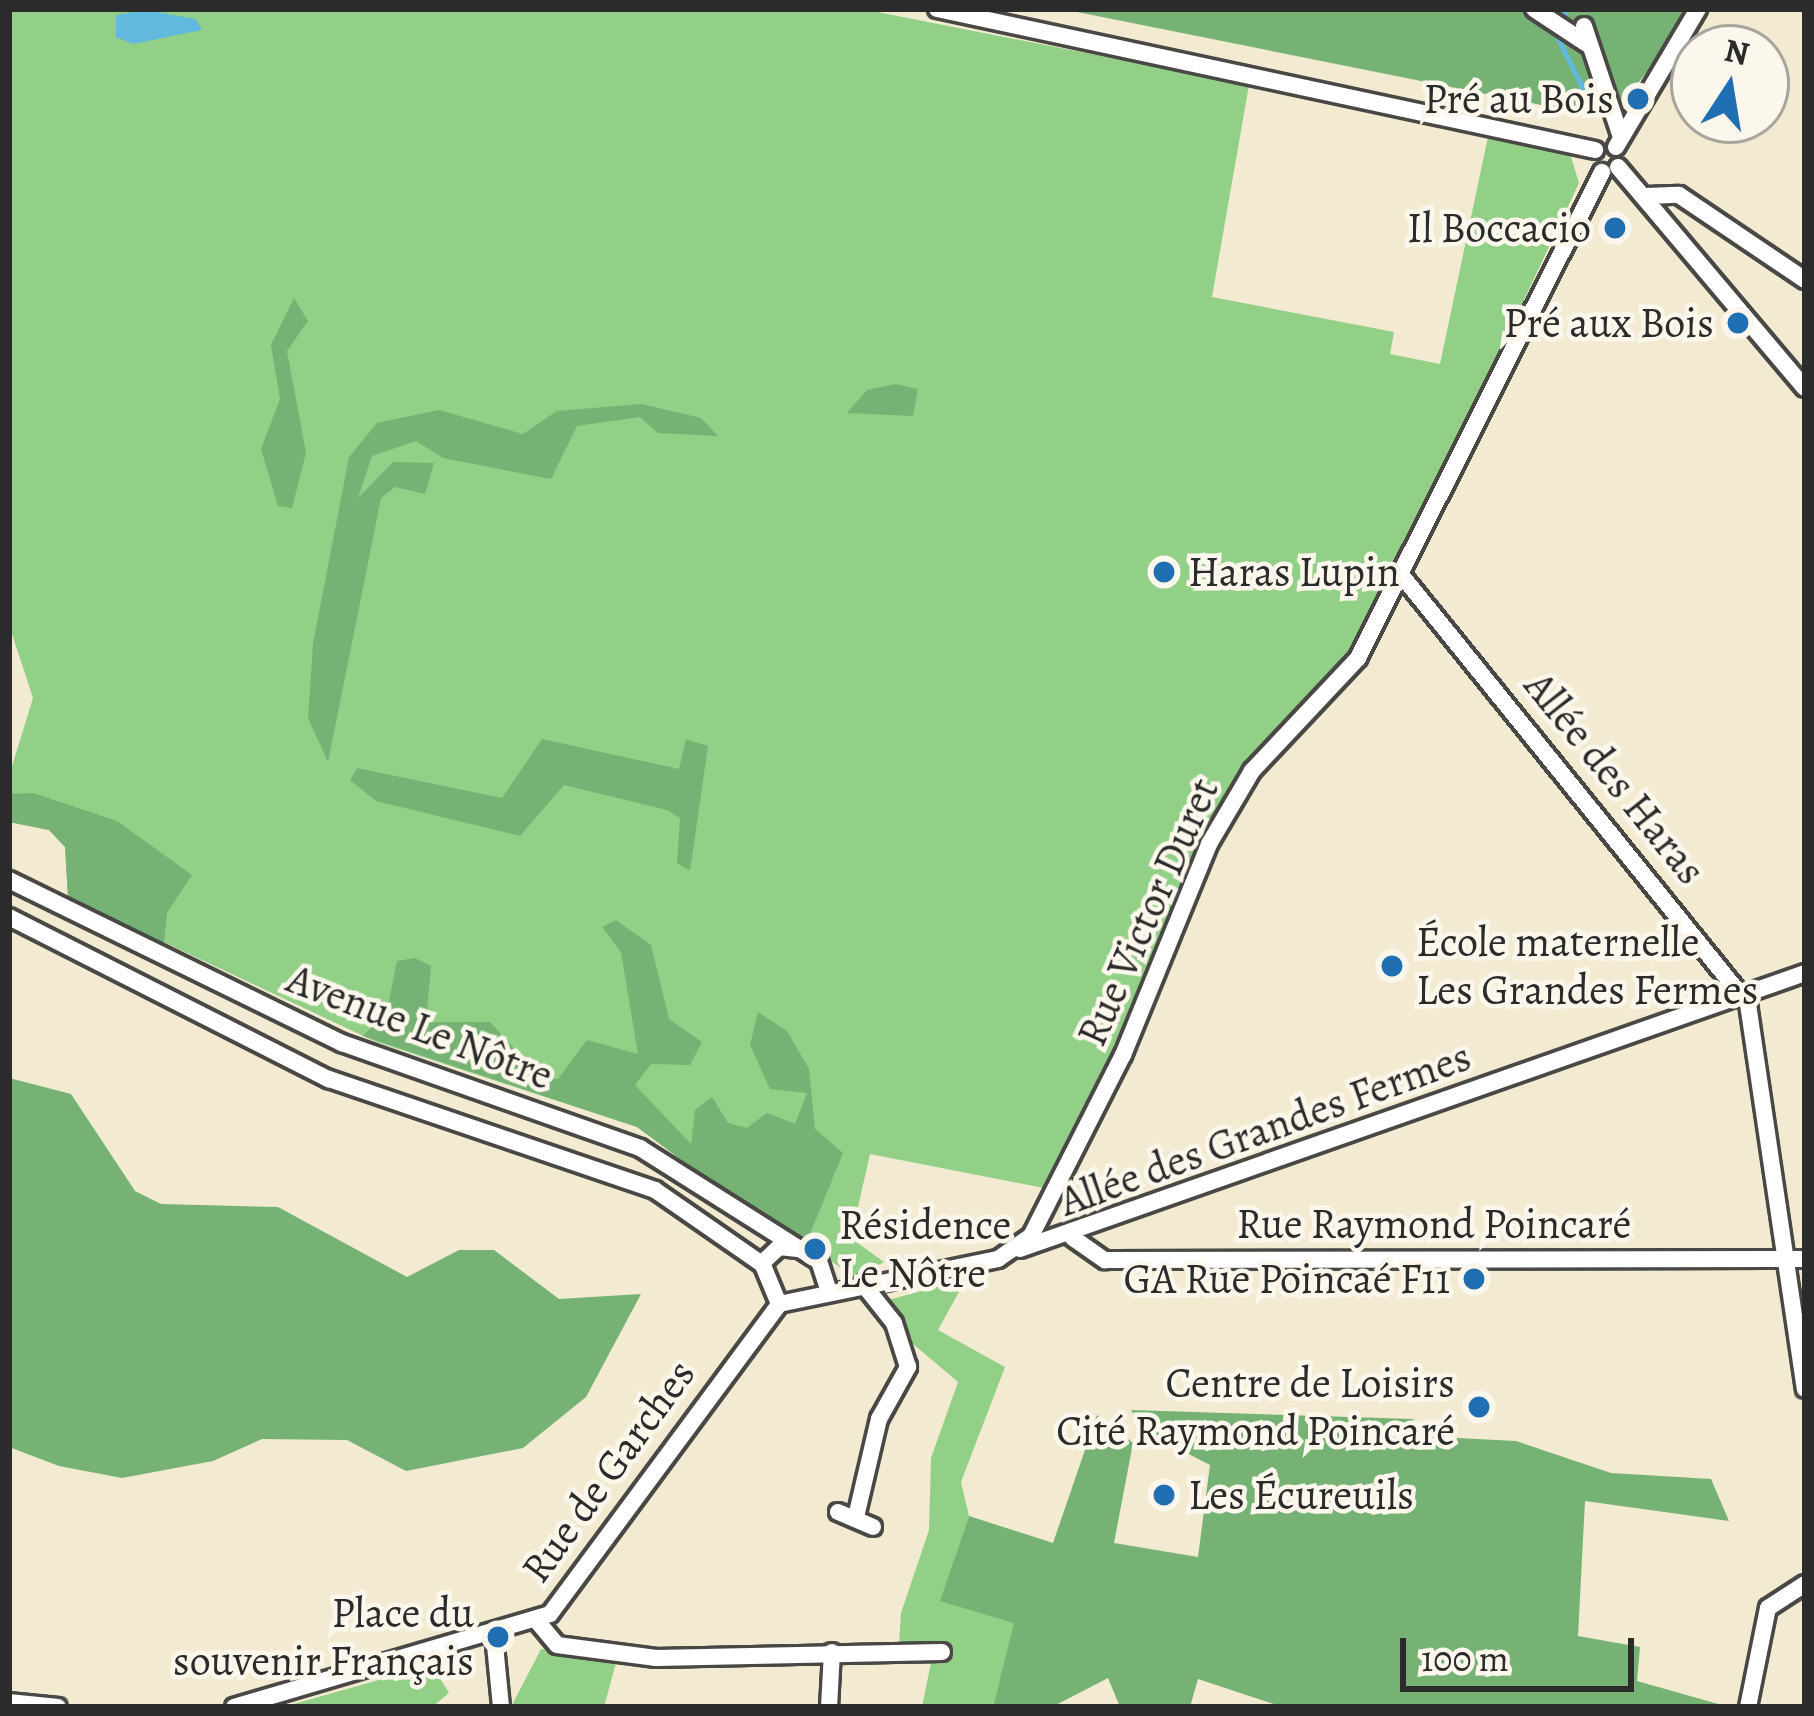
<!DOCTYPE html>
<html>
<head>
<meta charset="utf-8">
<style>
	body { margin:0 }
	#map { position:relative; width:1814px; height:1716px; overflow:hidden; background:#f2ead1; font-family:Alegreya,serif }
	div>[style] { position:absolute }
	.green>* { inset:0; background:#92d087 }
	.forest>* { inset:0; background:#75b274 }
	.water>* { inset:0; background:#61bade }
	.stream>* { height:4.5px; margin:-2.25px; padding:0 2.25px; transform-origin:2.25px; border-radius:2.25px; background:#61bade }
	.roads { filter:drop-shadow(3px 0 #494844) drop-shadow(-3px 0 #494844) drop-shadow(0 3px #494844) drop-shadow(0 -3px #494844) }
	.minor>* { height:16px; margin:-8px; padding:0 8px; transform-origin:8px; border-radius:8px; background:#fff }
	.dots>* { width:33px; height:33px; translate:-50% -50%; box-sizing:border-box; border:6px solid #fbf7ec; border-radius:50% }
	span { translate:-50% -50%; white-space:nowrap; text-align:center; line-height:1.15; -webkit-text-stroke:9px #fbf7ec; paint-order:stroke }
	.poi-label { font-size:42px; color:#2b2b2b }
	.right { translate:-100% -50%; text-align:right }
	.left { translate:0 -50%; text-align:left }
	.street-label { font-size:42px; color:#2b2b2b }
	.frame { position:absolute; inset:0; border:12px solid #2b2b2b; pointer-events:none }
	.north { position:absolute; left:1670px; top:24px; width:120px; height:120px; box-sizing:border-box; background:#fbf7ec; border:3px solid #a8a59f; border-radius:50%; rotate:12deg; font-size:33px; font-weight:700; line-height:48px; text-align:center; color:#2b2b2b }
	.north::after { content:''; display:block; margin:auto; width:42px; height:54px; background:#1f6fb2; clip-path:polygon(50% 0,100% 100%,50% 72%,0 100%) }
	.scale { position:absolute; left:1400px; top:1638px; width:234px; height:54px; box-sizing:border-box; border:6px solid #2b2b2b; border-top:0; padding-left:15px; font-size:36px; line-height:42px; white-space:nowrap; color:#2b2b2b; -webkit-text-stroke:9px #fbf7ec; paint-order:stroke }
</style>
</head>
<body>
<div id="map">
	<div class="green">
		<i style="clip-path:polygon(9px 9px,862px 9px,1249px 85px,1212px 297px,1394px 332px,1390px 354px,1440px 364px,1489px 132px,1569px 150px,1579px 183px,1380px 606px,1339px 673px,1213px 817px,1129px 1034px,1052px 1178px,1044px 1188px,870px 1154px,851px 1238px,884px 1262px,854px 1277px,637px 1127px,374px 1041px,68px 897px,65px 847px,49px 830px,9px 822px,9px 776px,33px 698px,9px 625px)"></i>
		<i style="clip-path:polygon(966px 1279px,938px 1330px,1005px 1367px,961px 1482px,969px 1516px,941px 1600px,1015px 1623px,993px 1707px,922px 1707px,934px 1648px,899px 1645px,901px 1613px,929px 1530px,931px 1458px,958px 1382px,906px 1338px,888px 1300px)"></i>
		<i style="clip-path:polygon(541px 1649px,617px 1659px,604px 1707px,511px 1707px)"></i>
		<i style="clip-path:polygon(432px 1665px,449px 1693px,432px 1707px,283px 1707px)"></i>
	</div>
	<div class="forest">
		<i style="clip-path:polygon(1062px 9px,1694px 9px,1611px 119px)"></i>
		<i style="clip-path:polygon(294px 298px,308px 321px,287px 351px,306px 453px,292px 508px,278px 506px,261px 449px,280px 399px,271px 345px)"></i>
		<i style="clip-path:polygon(896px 384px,918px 389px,913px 416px,847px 413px,867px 390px)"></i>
		<i style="clip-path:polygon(641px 404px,701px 418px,718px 436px,658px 433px,640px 417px,577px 426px,551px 479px,443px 458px,416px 441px,372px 456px,358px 498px,393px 462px,434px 463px,425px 494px,395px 487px,381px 498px,328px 762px,308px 718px,313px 644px,349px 457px,377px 423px,439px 410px,523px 434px,557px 411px)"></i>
		<i style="clip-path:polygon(542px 739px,679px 769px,686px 739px,708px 746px,690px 871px,677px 863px,680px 818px,667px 810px,564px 785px,520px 836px,376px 801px,350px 780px,357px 768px,502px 798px)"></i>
		<i style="clip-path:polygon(33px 793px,117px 821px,192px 875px,167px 913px,164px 943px,68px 897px,65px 847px,49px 830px,9px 822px,9px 794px)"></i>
		<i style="clip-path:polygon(616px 920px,651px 945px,669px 1019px,702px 1042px,690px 1065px,651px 1064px,635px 1085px,691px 1144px,695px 1110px,712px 1097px,728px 1123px,747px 1128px,767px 1113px,795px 1124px,807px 1093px,770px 1089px,750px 1045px,758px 1012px,787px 1031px,809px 1069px,815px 1129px,843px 1153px,803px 1251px,637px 1127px,363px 1036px,387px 1011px,397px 961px,415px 958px,431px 966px,426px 1022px,490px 1022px,542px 1079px,558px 1079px,587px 1040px,638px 1054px,621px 952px,602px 927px)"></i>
		<i style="clip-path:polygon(9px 1078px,71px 1094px,135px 1191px,161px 1204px,278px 1207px,407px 1277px,459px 1250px,494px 1250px,559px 1299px,641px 1294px,586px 1397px,523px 1448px,406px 1471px,347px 1440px,262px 1439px,213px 1461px,122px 1478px,59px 1466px,9px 1447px)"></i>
		<i style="clip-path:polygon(1131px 1410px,1413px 1419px,1418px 1436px,1516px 1441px,1611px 1473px,1711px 1479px,1729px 1521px,1585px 1501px,1578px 1636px,1640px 1647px,1637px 1681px,1729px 1707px,1283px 1707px,1198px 1679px,1190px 1707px,1120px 1707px,1108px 1678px,1052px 1707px,993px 1707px,1014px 1623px,940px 1601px,969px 1516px,1053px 1543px,1097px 1415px,1133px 1443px,1114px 1543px,1198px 1557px,1210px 1465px,1144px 1431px)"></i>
	</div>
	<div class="water">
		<i style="clip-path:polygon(145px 10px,196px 19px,202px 30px,133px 44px,116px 37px,116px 15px)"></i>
	</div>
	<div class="stream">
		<i style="left:1560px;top:22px;width:15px;rotate:-62deg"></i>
		<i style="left:1555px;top:32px;width:69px;rotate:63.4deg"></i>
	</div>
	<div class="roads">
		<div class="minor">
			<i style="left:937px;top:9px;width:673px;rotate:12.09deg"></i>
			<i style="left:1534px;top:9px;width:64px;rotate:33.4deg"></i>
			<i style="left:1584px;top:26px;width:117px;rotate:71.6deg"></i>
			<i style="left:1616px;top:147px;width:161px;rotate:-59.3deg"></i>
			<i style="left:1618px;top:167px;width:289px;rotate:49.8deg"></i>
			<i style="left:1646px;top:196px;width:33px;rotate:-2deg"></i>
			<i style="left:1679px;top:195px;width:152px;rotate:34deg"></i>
			<i style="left:1403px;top:577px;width:549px;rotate:51.06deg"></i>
			<i style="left:1748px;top:1004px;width:389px;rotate:81.6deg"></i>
			<i style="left:9px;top:880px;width:371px;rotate:26.1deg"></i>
			<i style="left:342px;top:1043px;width:316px;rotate:19.4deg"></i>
			<i style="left:640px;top:1148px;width:212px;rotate:32.3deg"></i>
			<i style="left:819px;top:1261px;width:29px;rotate:72deg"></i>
			<i style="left:9px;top:917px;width:359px;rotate:26.9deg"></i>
			<i style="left:329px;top:1079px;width:344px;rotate:18.8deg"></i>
			<i style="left:655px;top:1190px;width:130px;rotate:34.7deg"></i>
			<i style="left:1073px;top:1238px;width:39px;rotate:35deg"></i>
			<i style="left:1105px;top:1260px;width:700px;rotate:-0.08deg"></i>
			<i style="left:1020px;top:1249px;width:832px;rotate:-19.37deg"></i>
			<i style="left:779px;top:1304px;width:44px;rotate:-112.5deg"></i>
			<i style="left:762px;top:1263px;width:23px;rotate:-43deg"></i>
			<i style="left:779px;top:1247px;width:19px;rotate:6deg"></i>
			<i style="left:838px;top:1512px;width:38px;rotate:23deg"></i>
			<i style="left:856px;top:1517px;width:101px;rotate:-76.8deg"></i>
			<i style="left:879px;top:1419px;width:60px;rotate:-60.9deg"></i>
			<i style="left:908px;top:1367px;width:46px;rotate:-107.7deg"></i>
			<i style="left:894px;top:1323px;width:50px;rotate:-128.5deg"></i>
			<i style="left:537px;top:1621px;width:31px;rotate:50deg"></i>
			<i style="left:557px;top:1645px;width:100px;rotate:7.5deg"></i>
			<i style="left:656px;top:1658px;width:286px;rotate:-1.2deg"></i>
			<i style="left:494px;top:1635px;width:72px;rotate:84.4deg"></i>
			<i style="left:9px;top:1702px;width:49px;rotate:5.8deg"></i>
			<i style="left:234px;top:1707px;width:329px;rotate:-16.4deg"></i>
			<i style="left:550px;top:1614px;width:385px;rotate:-53.5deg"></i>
			<i style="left:779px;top:1304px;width:224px;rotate:-11.6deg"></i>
			<i style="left:998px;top:1259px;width:40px;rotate:-34.9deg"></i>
			<i style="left:1031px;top:1236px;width:203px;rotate:-63.1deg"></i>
			<i style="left:1123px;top:1055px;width:228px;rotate:-67.8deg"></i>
			<i style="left:1209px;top:844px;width:85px;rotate:-59.5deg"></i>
			<i style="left:1252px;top:771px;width:155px;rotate:-46.8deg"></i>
			<i style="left:1358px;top:658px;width:544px;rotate:-63.34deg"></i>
			<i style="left:829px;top:1707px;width:55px;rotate:-86.9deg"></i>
			<i style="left:1748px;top:1707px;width:101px;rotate:-78.6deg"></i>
			<i style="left:1768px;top:1608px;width:44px;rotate:-33deg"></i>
		</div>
	</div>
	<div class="dots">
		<i style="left:1638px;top:99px;background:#1f6fb2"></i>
		<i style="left:1615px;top:228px;background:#1f6fb2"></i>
		<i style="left:1738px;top:323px;background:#1f6fb2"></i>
		<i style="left:1164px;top:572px;background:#1f6fb2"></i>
		<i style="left:1392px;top:966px;background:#1f6fb2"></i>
		<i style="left:815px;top:1249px;background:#1f6fb2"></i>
		<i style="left:1474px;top:1279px;background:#1f6fb2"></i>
		<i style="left:1479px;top:1407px;background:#1f6fb2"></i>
		<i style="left:1164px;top:1495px;background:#1f6fb2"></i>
		<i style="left:498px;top:1637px;background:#1f6fb2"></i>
	</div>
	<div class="poi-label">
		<span class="right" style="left:1614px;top:99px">Pré au Bois</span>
		<span class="right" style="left:1591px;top:228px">Il Boccacio</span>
		<span class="right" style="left:1714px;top:323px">Pré aux Bois</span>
		<span class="left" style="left:1188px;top:572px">Haras Lupin</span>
		<span class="left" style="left:1416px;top:966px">École maternelle<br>Les Grandes Fermes</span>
		<span class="left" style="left:839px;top:1249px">Résidence<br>Le Nôtre</span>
		<span class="right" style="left:1450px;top:1279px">GA Rue Poincaé F11</span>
		<span class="right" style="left:1455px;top:1407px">Centre de Loisirs<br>Cité Raymond Poincaré</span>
		<span class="left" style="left:1188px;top:1495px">Les Écureuils</span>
		<span class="right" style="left:474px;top:1637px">Place du<br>souvenir Français</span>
	</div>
	<div class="street-label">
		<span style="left:1615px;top:778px;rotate:51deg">Allée des Haras</span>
		<span style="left:1148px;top:912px;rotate:-66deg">Rue Victor Duret</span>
		<span style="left:420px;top:1027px;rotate:21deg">Avenue Le Nôtre</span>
		<span style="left:1265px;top:1129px;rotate:-20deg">Allée des Grandes Fermes</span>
		<span style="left:1434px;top:1224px">Rue Raymond Poincaré</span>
		<span style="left:608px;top:1471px;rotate:-54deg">Rue de Garches</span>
	</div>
	<div class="frame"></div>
	<div class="north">N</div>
	<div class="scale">100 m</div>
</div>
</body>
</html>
